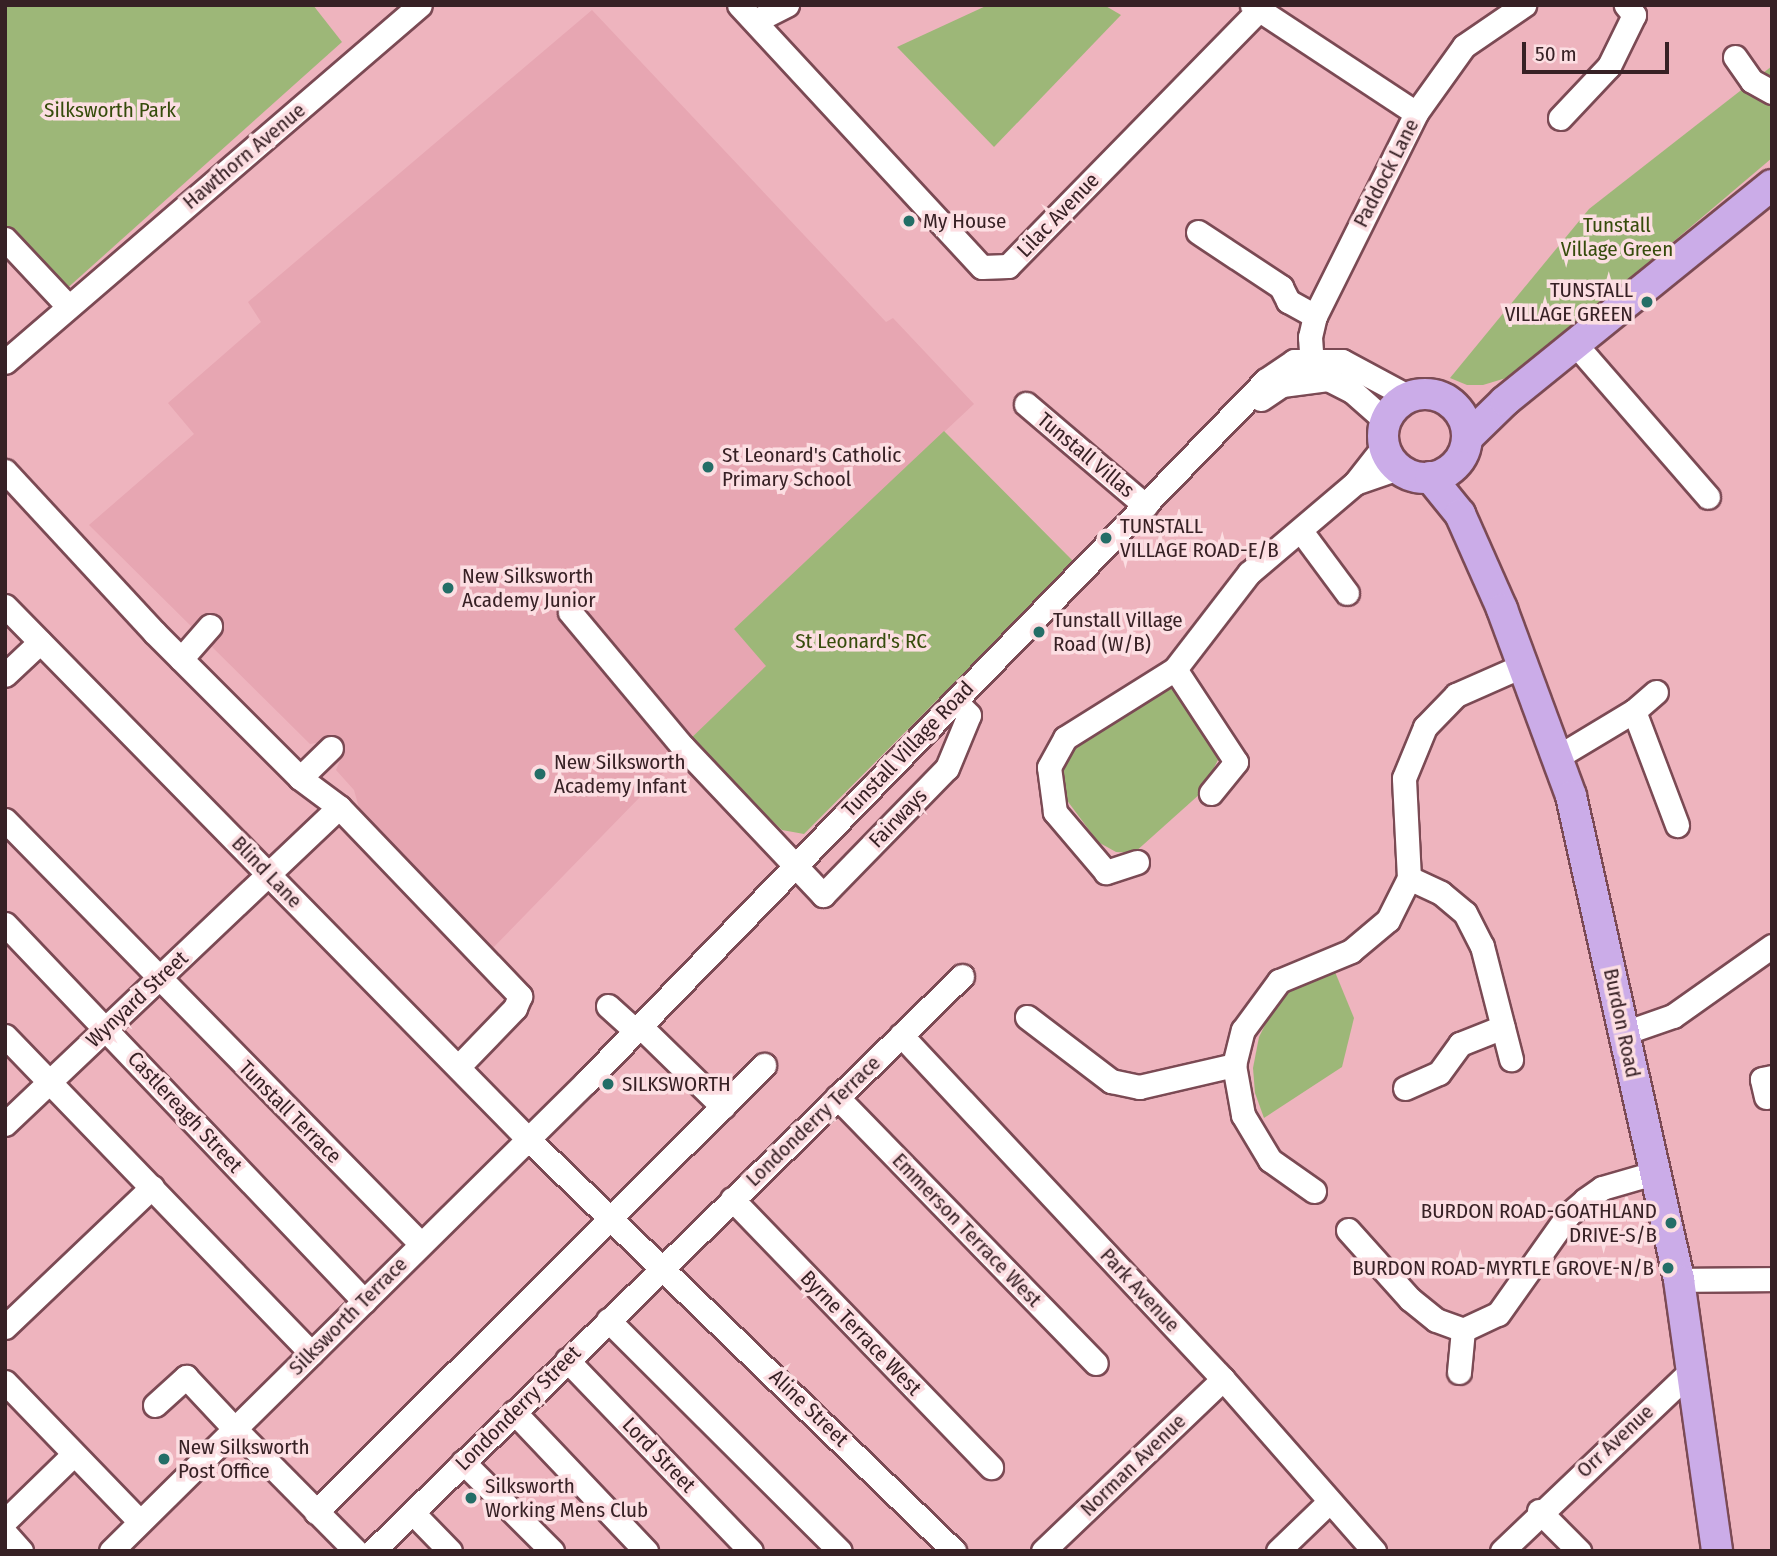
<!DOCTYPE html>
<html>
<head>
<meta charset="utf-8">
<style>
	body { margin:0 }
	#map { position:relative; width:1777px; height:1556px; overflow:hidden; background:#eeb4be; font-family:"Fira Sans Condensed",sans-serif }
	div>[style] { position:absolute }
	.built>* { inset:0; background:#e7a6b2 }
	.green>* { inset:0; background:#9db778 }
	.roads { filter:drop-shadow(2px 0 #7b4a54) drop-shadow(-2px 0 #7b4a54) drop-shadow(0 2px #7b4a54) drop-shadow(0 -2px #7b4a54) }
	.minor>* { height:23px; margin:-11.5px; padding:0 11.5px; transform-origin:11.5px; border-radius:11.5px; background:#fff }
	.major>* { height:30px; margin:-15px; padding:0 15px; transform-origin:15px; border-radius:15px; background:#cbace8 }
	.major>.ring { margin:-15px; padding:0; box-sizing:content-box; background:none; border:30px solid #cbace8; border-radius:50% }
	.dots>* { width:19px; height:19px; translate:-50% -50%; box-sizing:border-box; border:4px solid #fcdee2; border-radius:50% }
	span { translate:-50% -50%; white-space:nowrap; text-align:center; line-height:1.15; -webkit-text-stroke:7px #fcdee2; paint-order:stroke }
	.park-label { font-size:21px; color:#364c0c }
	.street-label { font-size:21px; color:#372125 }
	.poi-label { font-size:21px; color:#372125 }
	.left { translate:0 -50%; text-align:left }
	.right { translate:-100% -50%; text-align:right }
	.frame { position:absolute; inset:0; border:7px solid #372125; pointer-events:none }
	.scale { position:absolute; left:1522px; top:42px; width:147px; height:32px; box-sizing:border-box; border:4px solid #372125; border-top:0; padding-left:9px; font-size:21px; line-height:24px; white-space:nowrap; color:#372125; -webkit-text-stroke:5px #fcdee2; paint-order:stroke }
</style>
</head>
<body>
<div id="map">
	<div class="built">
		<i style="clip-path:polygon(592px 10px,886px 322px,893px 318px,974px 404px,734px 629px,767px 666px,687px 742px,675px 755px,678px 758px,490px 951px,359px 808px,354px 790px,336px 770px,341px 758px,323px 742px,310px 744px,89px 525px,194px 434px,168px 403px,261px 322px,248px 302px)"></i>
	</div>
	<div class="green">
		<i style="clip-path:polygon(5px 5px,313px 5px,342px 42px,63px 292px,5px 228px)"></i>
		<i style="clip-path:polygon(988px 5px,1104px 5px,1121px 15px,994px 147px,897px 47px)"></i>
		<i style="clip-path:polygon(1772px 66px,1772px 158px,1516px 375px,1483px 385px,1467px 385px,1450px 378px,1589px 209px)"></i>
		<i style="clip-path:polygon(944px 431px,1074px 562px,804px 834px,782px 830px,687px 742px,766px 666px,734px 629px)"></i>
		<i style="clip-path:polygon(1167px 678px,1219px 758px,1201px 793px,1134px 853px,1116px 852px,1098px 842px,1060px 791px,1064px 763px,1076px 740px)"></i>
		<i style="clip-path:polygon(1333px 967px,1354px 1018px,1342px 1067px,1264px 1118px,1255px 1093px,1253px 1068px,1259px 1037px,1273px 1009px,1295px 986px)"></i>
	</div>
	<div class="roads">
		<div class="minor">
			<i style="left:739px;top:5px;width:357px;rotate:47.2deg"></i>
			<i style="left:982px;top:267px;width:26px;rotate:-2deg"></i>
			<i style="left:1008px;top:266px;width:359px;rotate:-45.6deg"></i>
			<i style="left:1252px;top:5px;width:196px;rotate:33.4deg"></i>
			<i style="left:755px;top:21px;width:36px;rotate:-27deg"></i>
			<i style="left:1735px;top:57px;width:29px;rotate:55deg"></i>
			<i style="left:1752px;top:81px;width:23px;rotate:29deg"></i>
			<i style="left:1560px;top:118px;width:71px;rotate:-46.7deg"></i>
			<i style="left:1609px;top:66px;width:57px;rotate:-63.9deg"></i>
			<i style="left:1634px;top:15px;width:13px;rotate:-129deg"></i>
			<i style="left:1198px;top:232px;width:100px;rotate:33.5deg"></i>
			<i style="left:1281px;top:287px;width:16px;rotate:63deg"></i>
			<i style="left:1288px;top:301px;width:31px;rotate:29deg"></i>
			<i style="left:5px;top:239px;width:92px;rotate:46.8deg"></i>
			<i style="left:1576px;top:345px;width:201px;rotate:49deg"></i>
			<i style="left:5px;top:362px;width:547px;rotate:-40.7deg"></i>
			<i style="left:1313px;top:379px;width:42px;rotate:-94.1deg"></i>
			<i style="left:1310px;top:337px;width:22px;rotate:-77deg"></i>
			<i style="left:1315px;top:316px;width:227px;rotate:-63.5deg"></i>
			<i style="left:1416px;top:113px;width:82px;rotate:-54.4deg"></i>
			<i style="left:1464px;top:46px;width:73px;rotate:-34.3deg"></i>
			<i style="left:1261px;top:399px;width:25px;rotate:-34deg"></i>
			<i style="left:1282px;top:385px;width:46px;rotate:-7.4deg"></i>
			<i style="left:1328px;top:379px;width:27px;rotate:27deg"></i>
			<i style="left:1352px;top:391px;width:45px;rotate:41.4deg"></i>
			<i style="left:1026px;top:404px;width:157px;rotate:40.4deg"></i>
			<i style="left:5px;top:471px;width:219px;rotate:47.2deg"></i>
			<i style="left:154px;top:632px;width:206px;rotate:45deg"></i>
			<i style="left:300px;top:778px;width:49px;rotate:36.6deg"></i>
			<i style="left:339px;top:807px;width:262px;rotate:46.2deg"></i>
			<i style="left:520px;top:996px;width:13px;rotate:113deg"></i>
			<i style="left:515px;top:1008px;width:82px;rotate:134deg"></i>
			<i style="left:1355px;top:483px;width:46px;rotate:-19.2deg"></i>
			<i style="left:1301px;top:531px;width:77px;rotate:53.4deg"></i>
			<i style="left:5px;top:606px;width:747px;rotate:45.54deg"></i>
			<i style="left:528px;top:1139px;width:593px;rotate:44.04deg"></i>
			<i style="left:570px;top:612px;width:176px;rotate:50.1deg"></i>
			<i style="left:683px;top:747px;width:204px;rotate:46.6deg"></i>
			<i style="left:823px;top:895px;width:177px;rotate:-45.7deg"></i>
			<i style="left:947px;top:768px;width:57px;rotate:-67.5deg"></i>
			<i style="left:969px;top:715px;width:20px;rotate:-135deg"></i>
			<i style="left:181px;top:659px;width:44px;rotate:-48.7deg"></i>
			<i style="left:1175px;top:669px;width:111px;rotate:56.7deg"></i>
			<i style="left:1236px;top:762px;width:40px;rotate:129deg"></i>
			<i style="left:5px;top:675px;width:48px;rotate:-43.3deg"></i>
			<i style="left:1634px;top:711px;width:29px;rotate:-41deg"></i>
			<i style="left:1559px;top:756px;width:87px;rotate:-31deg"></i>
			<i style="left:1634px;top:711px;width:122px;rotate:69.3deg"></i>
			<i style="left:300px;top:778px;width:43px;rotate:-44.1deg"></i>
			<i style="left:5px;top:820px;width:594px;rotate:45.55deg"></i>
			<i style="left:1137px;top:862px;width:33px;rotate:162deg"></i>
			<i style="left:1106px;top:872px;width:79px;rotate:-130.4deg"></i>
			<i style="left:1055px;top:812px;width:45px;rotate:-97.6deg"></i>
			<i style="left:1049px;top:767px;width:33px;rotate:-61deg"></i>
			<i style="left:1065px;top:738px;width:130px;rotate:-32.1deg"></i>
			<i style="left:1175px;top:669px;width:121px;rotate:-52.4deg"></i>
			<i style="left:1249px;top:573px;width:139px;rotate:-40.3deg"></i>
			<i style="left:1355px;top:483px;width:47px;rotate:-51.9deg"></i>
			<i style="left:1409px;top:878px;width:35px;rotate:25deg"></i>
			<i style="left:1441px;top:893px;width:31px;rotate:40deg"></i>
			<i style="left:1465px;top:913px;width:37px;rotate:63deg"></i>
			<i style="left:1482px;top:946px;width:117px;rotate:75.6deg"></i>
			<i style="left:5px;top:924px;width:521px;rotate:46.4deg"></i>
			<i style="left:608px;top:1006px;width:38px;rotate:42deg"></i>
			<i style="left:1027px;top:1017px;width:106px;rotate:37.3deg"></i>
			<i style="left:1111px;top:1081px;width:29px;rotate:12deg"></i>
			<i style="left:1139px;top:1087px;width:98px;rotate:-13deg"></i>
			<i style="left:640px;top:1026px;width:116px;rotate:44.3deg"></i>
			<i style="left:1624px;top:1033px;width:52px;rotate:-19.1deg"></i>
			<i style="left:1673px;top:1016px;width:121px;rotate:-35.3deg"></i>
			<i style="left:901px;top:1035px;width:471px;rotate:46.9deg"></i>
			<i style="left:1223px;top:1379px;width:229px;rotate:48.7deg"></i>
			<i style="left:5px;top:1036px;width:441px;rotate:46deg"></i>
			<i style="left:1405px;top:1088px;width:37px;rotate:-24deg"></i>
			<i style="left:1439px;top:1073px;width:36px;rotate:-54deg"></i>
			<i style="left:1460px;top:1044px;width:46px;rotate:-21.6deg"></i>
			<i style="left:837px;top:1097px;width:371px;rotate:45.8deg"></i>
			<i style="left:1766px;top:1097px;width:18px;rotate:-103deg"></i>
			<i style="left:1762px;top:1079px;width:10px;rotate:-11deg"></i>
			<i style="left:5px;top:1124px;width:460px;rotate:-43.5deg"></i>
			<i style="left:1314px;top:1191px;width:54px;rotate:-144.8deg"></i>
			<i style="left:1270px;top:1160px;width:52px;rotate:-121deg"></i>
			<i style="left:1243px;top:1115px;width:51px;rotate:-100.2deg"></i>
			<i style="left:1234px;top:1065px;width:36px;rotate:-76deg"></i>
			<i style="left:1243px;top:1030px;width:61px;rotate:-53.7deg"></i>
			<i style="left:1279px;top:981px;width:78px;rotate:-22.6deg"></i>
			<i style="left:1351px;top:951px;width:48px;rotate:-40deg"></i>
			<i style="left:1388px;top:920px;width:47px;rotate:-63.4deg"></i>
			<i style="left:1409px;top:878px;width:100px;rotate:-92.9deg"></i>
			<i style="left:1404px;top:778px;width:55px;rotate:-67.6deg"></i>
			<i style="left:1425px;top:727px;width:45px;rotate:-45.9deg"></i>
			<i style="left:1456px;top:695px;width:74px;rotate:-23.8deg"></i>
			<i style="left:732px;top:1199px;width:373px;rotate:46deg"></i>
			<i style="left:1348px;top:1230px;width:93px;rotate:48.1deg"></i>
			<i style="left:1410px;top:1299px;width:33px;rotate:39deg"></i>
			<i style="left:1436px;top:1320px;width:29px;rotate:20deg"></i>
			<i style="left:1463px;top:1330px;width:38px;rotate:-25deg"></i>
			<i style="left:1498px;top:1314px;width:121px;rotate:-54.7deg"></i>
			<i style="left:1568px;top:1215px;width:23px;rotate:-41deg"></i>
			<i style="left:1585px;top:1200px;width:21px;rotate:-35deg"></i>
			<i style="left:1602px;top:1188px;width:54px;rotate:-16.1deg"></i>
			<i style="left:1679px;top:1280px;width:93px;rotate:-0.6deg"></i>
			<i style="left:608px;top:1320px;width:327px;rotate:44.9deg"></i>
			<i style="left:5px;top:1327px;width:203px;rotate:-43.6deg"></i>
			<i style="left:567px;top:1360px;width:265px;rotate:46.1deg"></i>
			<i style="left:1459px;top:1372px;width:42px;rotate:-84.6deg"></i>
			<i style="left:5px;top:1382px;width:194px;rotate:46deg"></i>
			<i style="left:155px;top:1405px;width:42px;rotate:-42.1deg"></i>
			<i style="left:186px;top:1377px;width:69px;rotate:46.8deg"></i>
			<i style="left:514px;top:1412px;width:192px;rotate:46.5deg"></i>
			<i style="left:243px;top:1437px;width:161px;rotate:45.3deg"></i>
			<i style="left:463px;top:1462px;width:126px;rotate:45deg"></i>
			<i style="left:1539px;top:1511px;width:57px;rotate:45deg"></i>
			<i style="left:316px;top:1512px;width:633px;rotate:-44.94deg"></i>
			<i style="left:413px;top:1513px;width:53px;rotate:45.8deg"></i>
			<i style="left:5px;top:1521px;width:96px;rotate:-44.2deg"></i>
			<i style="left:5px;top:1533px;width:24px;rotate:48deg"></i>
			<i style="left:111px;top:1551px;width:668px;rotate:-44.64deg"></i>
			<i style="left:586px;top:1082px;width:977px;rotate:-45.91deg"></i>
			<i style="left:1266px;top:380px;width:34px;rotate:-34deg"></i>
			<i style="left:1294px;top:361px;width:48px"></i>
			<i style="left:1342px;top:361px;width:76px;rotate:28.2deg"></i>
			<i style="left:373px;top:1551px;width:823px;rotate:-44.31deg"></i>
			<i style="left:1043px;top:1551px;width:249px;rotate:-43.7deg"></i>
			<i style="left:1278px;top:1551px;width:71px;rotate:-43.9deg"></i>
			<i style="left:1502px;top:1551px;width:260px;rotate:-43.6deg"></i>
		</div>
		<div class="major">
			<i class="ring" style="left:1383px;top:394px;width:54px;height:54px"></i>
			<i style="left:1467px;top:438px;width:53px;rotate:-44.2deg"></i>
			<i style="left:1505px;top:401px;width:343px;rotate:-39deg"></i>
			<i style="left:1430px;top:477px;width:48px;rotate:51deg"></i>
			<i style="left:1460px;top:514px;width:104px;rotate:66.1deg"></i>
			<i style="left:1502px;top:609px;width:199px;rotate:69.7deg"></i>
			<i style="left:1571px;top:796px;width:496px;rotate:77.4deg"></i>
			<i style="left:1679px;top:1280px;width:274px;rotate:82deg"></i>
		</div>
	</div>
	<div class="dots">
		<i style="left:909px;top:221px;background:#246e67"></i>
		<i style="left:1647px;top:302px;background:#246e67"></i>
		<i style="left:708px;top:467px;background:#246e67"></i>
		<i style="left:1106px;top:538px;background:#246e67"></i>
		<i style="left:448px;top:588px;background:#246e67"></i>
		<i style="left:1039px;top:632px;background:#246e67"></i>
		<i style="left:540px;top:774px;background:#246e67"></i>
		<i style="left:608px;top:1084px;background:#246e67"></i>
		<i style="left:1671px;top:1223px;background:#246e67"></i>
		<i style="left:1668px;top:1268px;background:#246e67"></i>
		<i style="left:164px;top:1459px;background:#246e67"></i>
		<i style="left:471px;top:1498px;background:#246e67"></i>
	</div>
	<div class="park-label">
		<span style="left:110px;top:110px">Silksworth Park</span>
		<span style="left:1617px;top:237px">Tunstall<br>Village Green</span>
		<span style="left:861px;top:641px">St Leonard's RC</span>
	</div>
	<div class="street-label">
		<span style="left:244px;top:156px;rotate:-40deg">Hawthorn Avenue</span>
		<span style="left:1386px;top:173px;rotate:-63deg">Paddock Lane</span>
		<span style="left:1058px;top:215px;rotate:-46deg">Lilac Avenue</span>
		<span style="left:1086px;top:455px;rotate:40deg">Tunstall Villas</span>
		<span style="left:908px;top:749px;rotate:-46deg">Tunstall Village Road</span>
		<span style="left:898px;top:818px;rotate:-46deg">Fairways</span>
		<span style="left:267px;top:872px;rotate:46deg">Blind Lane</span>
		<span style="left:137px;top:999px;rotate:-43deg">Wynyard Street</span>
		<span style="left:1622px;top:1023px;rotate:78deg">Burdon Road</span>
		<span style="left:185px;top:1112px;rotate:47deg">Castlereagh Street</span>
		<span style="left:290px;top:1112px;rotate:45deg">Tunstall Terrace</span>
		<span style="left:813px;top:1121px;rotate:-44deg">Londonderry Terrace</span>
		<span style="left:967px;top:1230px;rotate:46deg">Emmerson Terrace West</span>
		<span style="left:1140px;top:1290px;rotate:47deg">Park Avenue</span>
		<span style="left:348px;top:1316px;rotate:-45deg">Silksworth Terrace</span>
		<span style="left:861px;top:1333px;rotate:46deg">Byrne Terrace West</span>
		<span style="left:518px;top:1408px;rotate:-45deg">Londonderry Street</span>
		<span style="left:809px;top:1408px;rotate:44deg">Aline Street</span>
		<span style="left:1615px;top:1441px;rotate:-43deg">Orr Avenue</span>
		<span style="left:659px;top:1455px;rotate:46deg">Lord Street</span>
		<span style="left:1133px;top:1465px;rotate:-44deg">Norman Avenue</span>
	</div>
	<div class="poi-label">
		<span class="left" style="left:923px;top:221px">My House</span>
		<span class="right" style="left:1633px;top:302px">TUNSTALL<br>VILLAGE GREEN</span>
		<span class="left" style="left:722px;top:467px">St Leonard's Catholic<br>Primary School</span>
		<span class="left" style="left:1120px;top:538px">TUNSTALL<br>VILLAGE ROAD-E/B</span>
		<span class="left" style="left:462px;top:588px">New Silksworth<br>Academy Junior</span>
		<span class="left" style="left:1053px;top:632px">Tunstall Village<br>Road (W/B)</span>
		<span class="left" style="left:554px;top:774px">New Silksworth<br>Academy Infant</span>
		<span class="left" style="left:622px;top:1084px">SILKSWORTH</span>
		<span class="right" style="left:1657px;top:1223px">BURDON ROAD-GOATHLAND<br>DRIVE-S/B</span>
		<span class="right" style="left:1654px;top:1268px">BURDON ROAD-MYRTLE GROVE-N/B</span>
		<span class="left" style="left:178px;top:1459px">New Silksworth<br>Post Office</span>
		<span class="left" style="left:485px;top:1498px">Silksworth<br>Working Mens Club</span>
	</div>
	<div class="frame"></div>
	<div class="scale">50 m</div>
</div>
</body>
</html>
